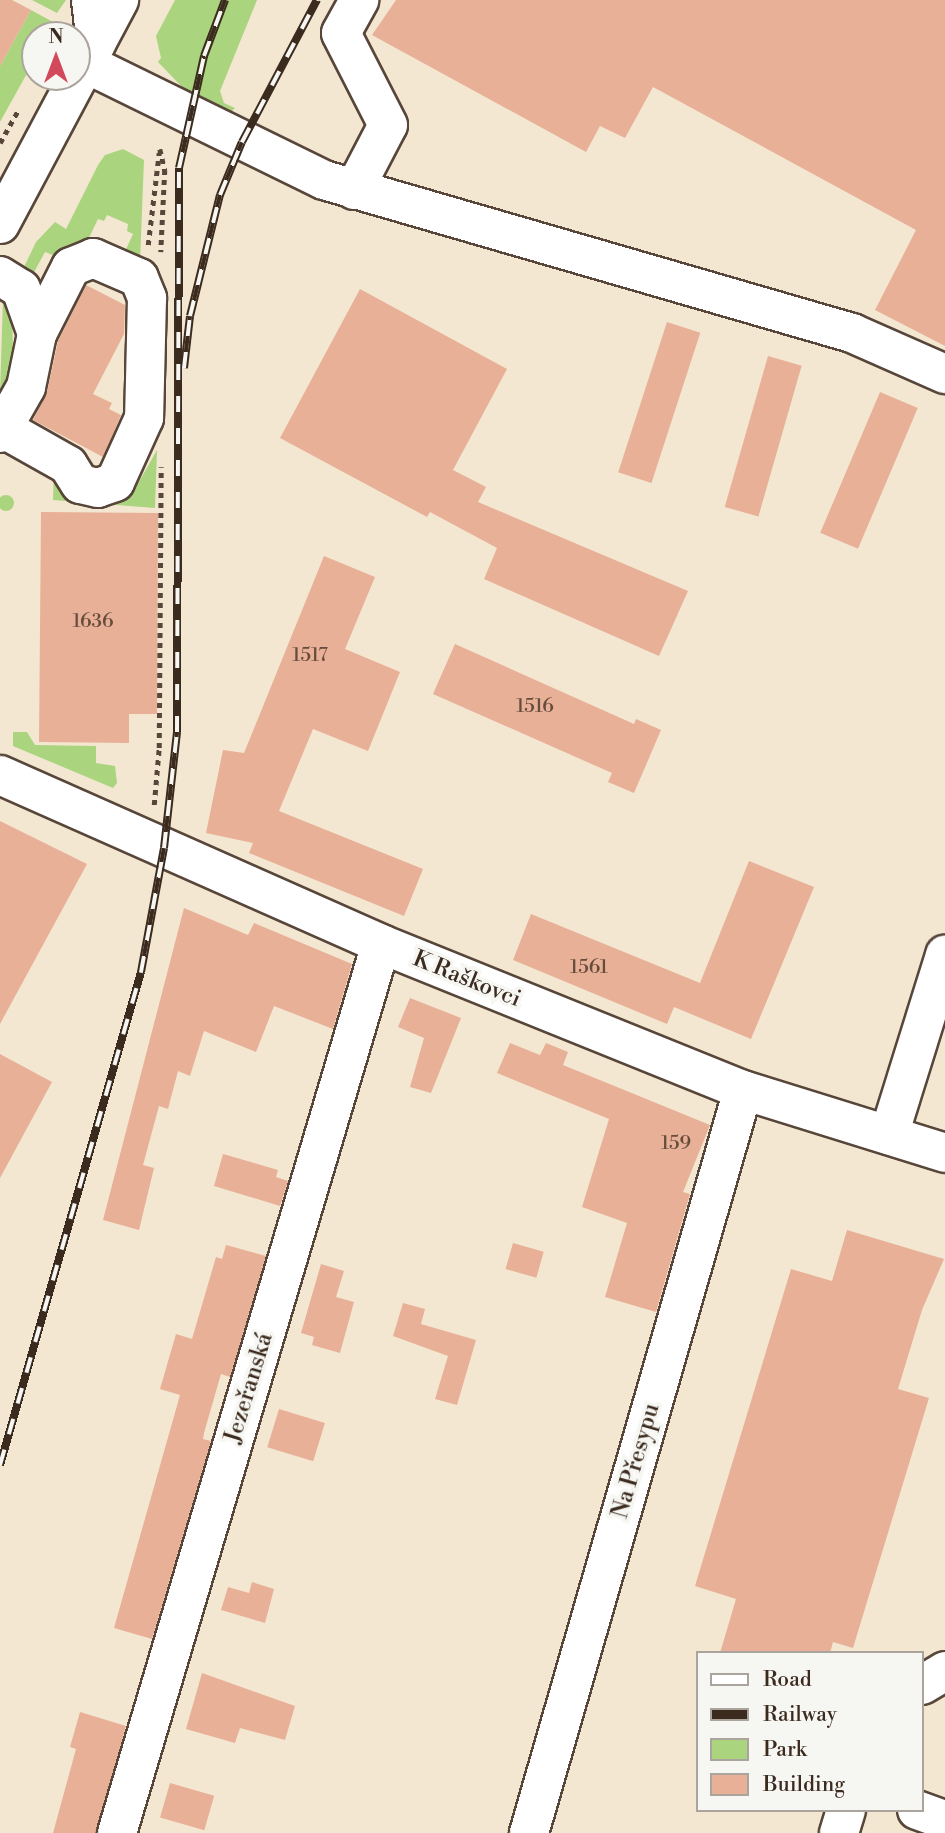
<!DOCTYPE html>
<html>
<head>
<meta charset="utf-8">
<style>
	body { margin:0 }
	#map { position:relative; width:945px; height:1833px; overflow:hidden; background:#f3e7d2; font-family:"Libre Bodoni",serif }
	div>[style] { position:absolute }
	.green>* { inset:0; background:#abd47f }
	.round { border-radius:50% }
	.building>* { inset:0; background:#e8b097; transform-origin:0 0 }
	.path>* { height:4.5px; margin-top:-2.25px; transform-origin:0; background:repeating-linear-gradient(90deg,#574639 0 5px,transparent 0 10px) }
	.roads { filter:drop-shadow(2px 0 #574639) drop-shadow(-2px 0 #574639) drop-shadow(0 2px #574639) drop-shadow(0 -2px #574639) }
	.minor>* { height:38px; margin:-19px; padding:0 19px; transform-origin:19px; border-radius:19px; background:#fff }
	.major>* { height:38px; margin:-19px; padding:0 19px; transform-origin:19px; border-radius:19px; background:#fff }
	.rail>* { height:8px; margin-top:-4px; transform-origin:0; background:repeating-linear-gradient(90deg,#f6f6f2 0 16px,#3b2a1e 0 32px); box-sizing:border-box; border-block:2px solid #3b2a1e }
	span { translate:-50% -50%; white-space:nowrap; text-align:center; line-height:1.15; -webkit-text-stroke:7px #f6f6f2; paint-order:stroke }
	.number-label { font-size:19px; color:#664c3c }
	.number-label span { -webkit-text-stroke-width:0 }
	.street-label { font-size:23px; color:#3b2a1e }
	.legend { position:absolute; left:696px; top:1651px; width:228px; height:161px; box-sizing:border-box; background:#f6f6f2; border:2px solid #aba49d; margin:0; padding:9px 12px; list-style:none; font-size:21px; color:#3b2a1e }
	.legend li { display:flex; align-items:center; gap:14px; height:35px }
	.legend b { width:35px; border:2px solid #aba49d }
	.north { position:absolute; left:21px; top:21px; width:70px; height:70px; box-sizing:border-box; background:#f6f6f2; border:2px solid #aba49d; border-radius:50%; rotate:0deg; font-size:19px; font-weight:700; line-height:28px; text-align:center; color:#3b2a1e }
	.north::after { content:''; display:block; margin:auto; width:24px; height:32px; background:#d1495b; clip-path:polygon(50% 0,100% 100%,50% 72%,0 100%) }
</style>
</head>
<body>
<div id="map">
	<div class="green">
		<i style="clip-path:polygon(32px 0,66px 0,57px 13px)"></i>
		<i style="clip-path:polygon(175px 0,257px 0,220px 91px,224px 103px,235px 108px,231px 112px,187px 92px,158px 62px,161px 58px,156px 36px)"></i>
		<i style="clip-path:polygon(31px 10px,53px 22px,48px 35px,35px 35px,35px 59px,0 122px,0 66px)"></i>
		<i style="clip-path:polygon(123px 149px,144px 160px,140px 262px,124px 254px,133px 234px,127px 231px,128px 224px,107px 215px,104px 221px,98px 219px,87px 242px,63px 259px,45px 252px,32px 276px,24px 267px,36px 242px,55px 222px,66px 229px,98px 165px,105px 155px)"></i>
		<i style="clip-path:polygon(3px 298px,12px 308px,13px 352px,19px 355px,0 393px)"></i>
		<i style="clip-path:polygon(157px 450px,155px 508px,53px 500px,54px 472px,107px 499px,131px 496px)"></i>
		<i class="round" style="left:-2px;top:495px;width:16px;height:16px"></i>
		<i style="clip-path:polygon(13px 732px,27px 732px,35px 745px,96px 746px,96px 763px,115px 766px,117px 783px,113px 788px,13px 746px)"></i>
	</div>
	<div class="building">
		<i style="clip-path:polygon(0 0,12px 0,31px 10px,0 66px)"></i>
		<i style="clip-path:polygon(396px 0,945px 0,945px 346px,875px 310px,916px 230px,653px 87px,625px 138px,600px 126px,586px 152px,372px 35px)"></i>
		<i style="clip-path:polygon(86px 285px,125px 305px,124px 334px,93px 394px,112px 403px,109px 409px,121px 415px,103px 457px,33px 420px,47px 392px,58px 341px)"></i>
		<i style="clip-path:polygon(360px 289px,507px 369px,453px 470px,486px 487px,478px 502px,688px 591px,659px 656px,484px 579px,497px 548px,430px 512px,427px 517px,280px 438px)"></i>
		<i style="left:667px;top:322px;width:35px;height:158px;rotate:18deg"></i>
		<i style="left:768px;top:356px;width:35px;height:157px;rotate:16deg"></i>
		<i style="left:880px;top:392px;width:41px;height:153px;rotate:23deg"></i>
		<i style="clip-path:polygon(41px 512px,158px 513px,157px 714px,129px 714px,129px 743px,39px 742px)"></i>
		<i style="clip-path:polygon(324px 556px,375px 577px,345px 649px,400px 672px,368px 751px,313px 729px,279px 811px,423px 869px,404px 916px,249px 853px,253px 843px,206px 833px,223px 750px,244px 753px)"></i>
		<i style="clip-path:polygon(455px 644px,634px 724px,636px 719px,661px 730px,634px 793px,608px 782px,612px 773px,433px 694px)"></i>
		<i style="clip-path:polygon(0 821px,87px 864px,0 1024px)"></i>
		<i style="clip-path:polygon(749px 861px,814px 887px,751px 1039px,674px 1007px,667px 1024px,513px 960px,531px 914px,700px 983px)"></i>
		<i style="clip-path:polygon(184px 908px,248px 935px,254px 923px,352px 964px,333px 1029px,274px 1006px,256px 1052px,204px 1031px,190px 1076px,178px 1071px,168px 1109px,159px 1106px,143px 1165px,154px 1168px,139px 1230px,103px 1220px)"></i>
		<i style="clip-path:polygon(410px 998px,461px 1018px,431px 1093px,410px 1087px,424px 1038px,398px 1027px)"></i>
		<i style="clip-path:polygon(510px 1043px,540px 1055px,546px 1043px,568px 1052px,563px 1065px,710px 1125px,683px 1192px,690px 1194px,656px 1312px,605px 1297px,627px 1223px,582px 1207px,609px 1119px,497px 1073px)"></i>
		<i style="clip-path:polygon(0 1054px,52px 1082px,0 1178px)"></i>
		<i style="clip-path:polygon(223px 1154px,278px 1170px,276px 1177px,288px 1181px,280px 1206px,214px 1186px)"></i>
		<i style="clip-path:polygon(847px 1230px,944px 1259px,922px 1310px,898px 1389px,929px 1398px,853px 1648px,833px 1642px,830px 1653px,720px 1653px,736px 1599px,695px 1586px,791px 1269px,832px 1281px)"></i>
		<i style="left:513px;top:1243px;width:32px;height:27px;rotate:16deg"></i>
		<i style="clip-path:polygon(226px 1245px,266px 1256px,230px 1377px,221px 1374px,204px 1433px,203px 1439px,211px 1441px,152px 1639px,114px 1628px,180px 1395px,160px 1389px,176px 1334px,192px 1339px,216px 1257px,222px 1259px)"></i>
		<i style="clip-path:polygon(321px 1264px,344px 1271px,336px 1297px,354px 1302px,340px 1353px,312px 1345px,314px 1337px,301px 1333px)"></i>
		<i style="clip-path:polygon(403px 1303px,425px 1309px,421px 1324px,476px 1340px,457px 1405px,435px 1399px,448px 1356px,393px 1336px)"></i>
		<i style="left:279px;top:1409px;width:48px;height:40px;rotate:17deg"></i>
		<i style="clip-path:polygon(252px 1582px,274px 1589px,265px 1623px,221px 1610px,228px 1587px,249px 1593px)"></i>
		<i style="clip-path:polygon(202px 1673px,295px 1706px,285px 1740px,240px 1728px,235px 1743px,186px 1729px)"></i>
		<i style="clip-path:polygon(80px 1712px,126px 1726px,96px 1833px,53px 1833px,76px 1749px,70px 1747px)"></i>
		<i style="left:170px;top:1783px;width:46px;height:36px;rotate:16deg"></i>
	</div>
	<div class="path">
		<i style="left:0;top:143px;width:38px;rotate:-61deg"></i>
		<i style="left:160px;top:149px;width:22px;rotate:77deg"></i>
		<i style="left:165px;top:170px;width:82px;rotate:92.8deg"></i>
		<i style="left:148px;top:245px;width:93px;rotate:-83.2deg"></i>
		<i style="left:154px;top:805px;width:57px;rotate:-85deg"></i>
		<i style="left:159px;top:748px;width:281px;rotate:-89.6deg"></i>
	</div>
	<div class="roads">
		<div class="minor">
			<i style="left:91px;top:0;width:44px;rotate:83.5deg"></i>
			<i style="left:85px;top:63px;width:266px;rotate:26.1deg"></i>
			<i style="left:324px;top:180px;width:550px;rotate:16.16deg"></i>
			<i style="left:852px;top:333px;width:102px;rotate:23.8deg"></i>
			<i style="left:354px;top:190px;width:73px;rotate:-62.4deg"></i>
			<i style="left:388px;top:125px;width:103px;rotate:-117.1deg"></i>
			<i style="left:341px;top:33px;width:38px;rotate:-61deg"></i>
			<i style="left:0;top:276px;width:25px;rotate:32deg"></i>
			<i style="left:21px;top:289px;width:48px;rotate:70.4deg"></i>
			<i style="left:0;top:433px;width:53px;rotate:-60.5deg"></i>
			<i style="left:26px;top:387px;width:54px;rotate:-78.3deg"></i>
			<i style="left:37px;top:334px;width:75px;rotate:-63.1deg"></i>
			<i style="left:71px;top:267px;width:24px;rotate:-22deg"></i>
			<i style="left:93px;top:258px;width:50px;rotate:23.5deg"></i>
			<i style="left:139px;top:278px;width:22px;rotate:68deg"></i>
			<i style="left:147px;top:298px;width:120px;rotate:91.4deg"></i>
			<i style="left:144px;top:418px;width:70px;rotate:114.4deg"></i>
			<i style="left:115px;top:482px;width:18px;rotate:161deg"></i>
			<i style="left:98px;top:488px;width:18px;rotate:-167deg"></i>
			<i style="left:80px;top:484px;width:22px;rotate:-122deg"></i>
			<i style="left:68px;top:465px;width:71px;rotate:-150.6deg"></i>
			<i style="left:0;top:775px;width:417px;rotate:23.9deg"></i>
			<i style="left:381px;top:944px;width:390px;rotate:22deg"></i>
			<i style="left:743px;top:1090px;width:212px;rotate:17.3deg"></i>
			<i style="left:889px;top:1135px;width:189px;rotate:-72.7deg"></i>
			<i style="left:922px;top:1685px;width:27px;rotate:-31deg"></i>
			<i style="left:917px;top:1810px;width:30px;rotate:20deg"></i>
			<i style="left:117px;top:1833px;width:927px;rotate:-73.46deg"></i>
			<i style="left:529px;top:1833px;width:773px;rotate:-73.93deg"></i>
			<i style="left:839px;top:1833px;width:24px;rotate:-73deg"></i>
		</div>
		<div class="major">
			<i style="left:0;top:224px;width:254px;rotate:-62deg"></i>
		</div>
	</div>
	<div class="rail">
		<i style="left:184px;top:368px;width:52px;rotate:-83.4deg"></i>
		<i style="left:190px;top:316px;width:125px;rotate:-76.1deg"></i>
		<i style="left:220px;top:195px;width:57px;rotate:-67.5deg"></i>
		<i style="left:242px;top:142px;width:161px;rotate:-62.2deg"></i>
		<i style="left:0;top:1465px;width:513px;rotate:-74.04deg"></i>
		<i style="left:141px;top:972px;width:126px;rotate:-79.5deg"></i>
		<i style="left:164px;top:848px;width:117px;rotate:-83.6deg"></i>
		<i style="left:177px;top:732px;width:564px;rotate:-89.8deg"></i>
		<i style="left:179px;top:168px;width:115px;rotate:-77.4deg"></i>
		<i style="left:204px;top:56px;width:60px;rotate:-69.4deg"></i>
	</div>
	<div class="number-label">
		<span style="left:93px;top:622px">1636</span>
		<span style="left:310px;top:656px">1517</span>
		<span style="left:535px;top:707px">1516</span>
		<span style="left:589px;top:968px">1561</span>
		<span style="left:676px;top:1144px">159</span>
	</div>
	<div class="street-label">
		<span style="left:467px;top:979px;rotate:22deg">K Raškovci</span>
		<span style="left:249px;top:1388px;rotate:-73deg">Jezeřanská</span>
		<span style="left:636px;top:1461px;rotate:-74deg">Na Přesypu</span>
	</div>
	<ul class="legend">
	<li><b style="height:9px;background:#fff"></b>Road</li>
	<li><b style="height:9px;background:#3b2a1e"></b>Railway</li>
	<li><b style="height:19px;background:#abd47f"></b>Park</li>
	<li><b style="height:19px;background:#e8b097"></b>Building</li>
	</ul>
	<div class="north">N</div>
</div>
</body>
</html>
